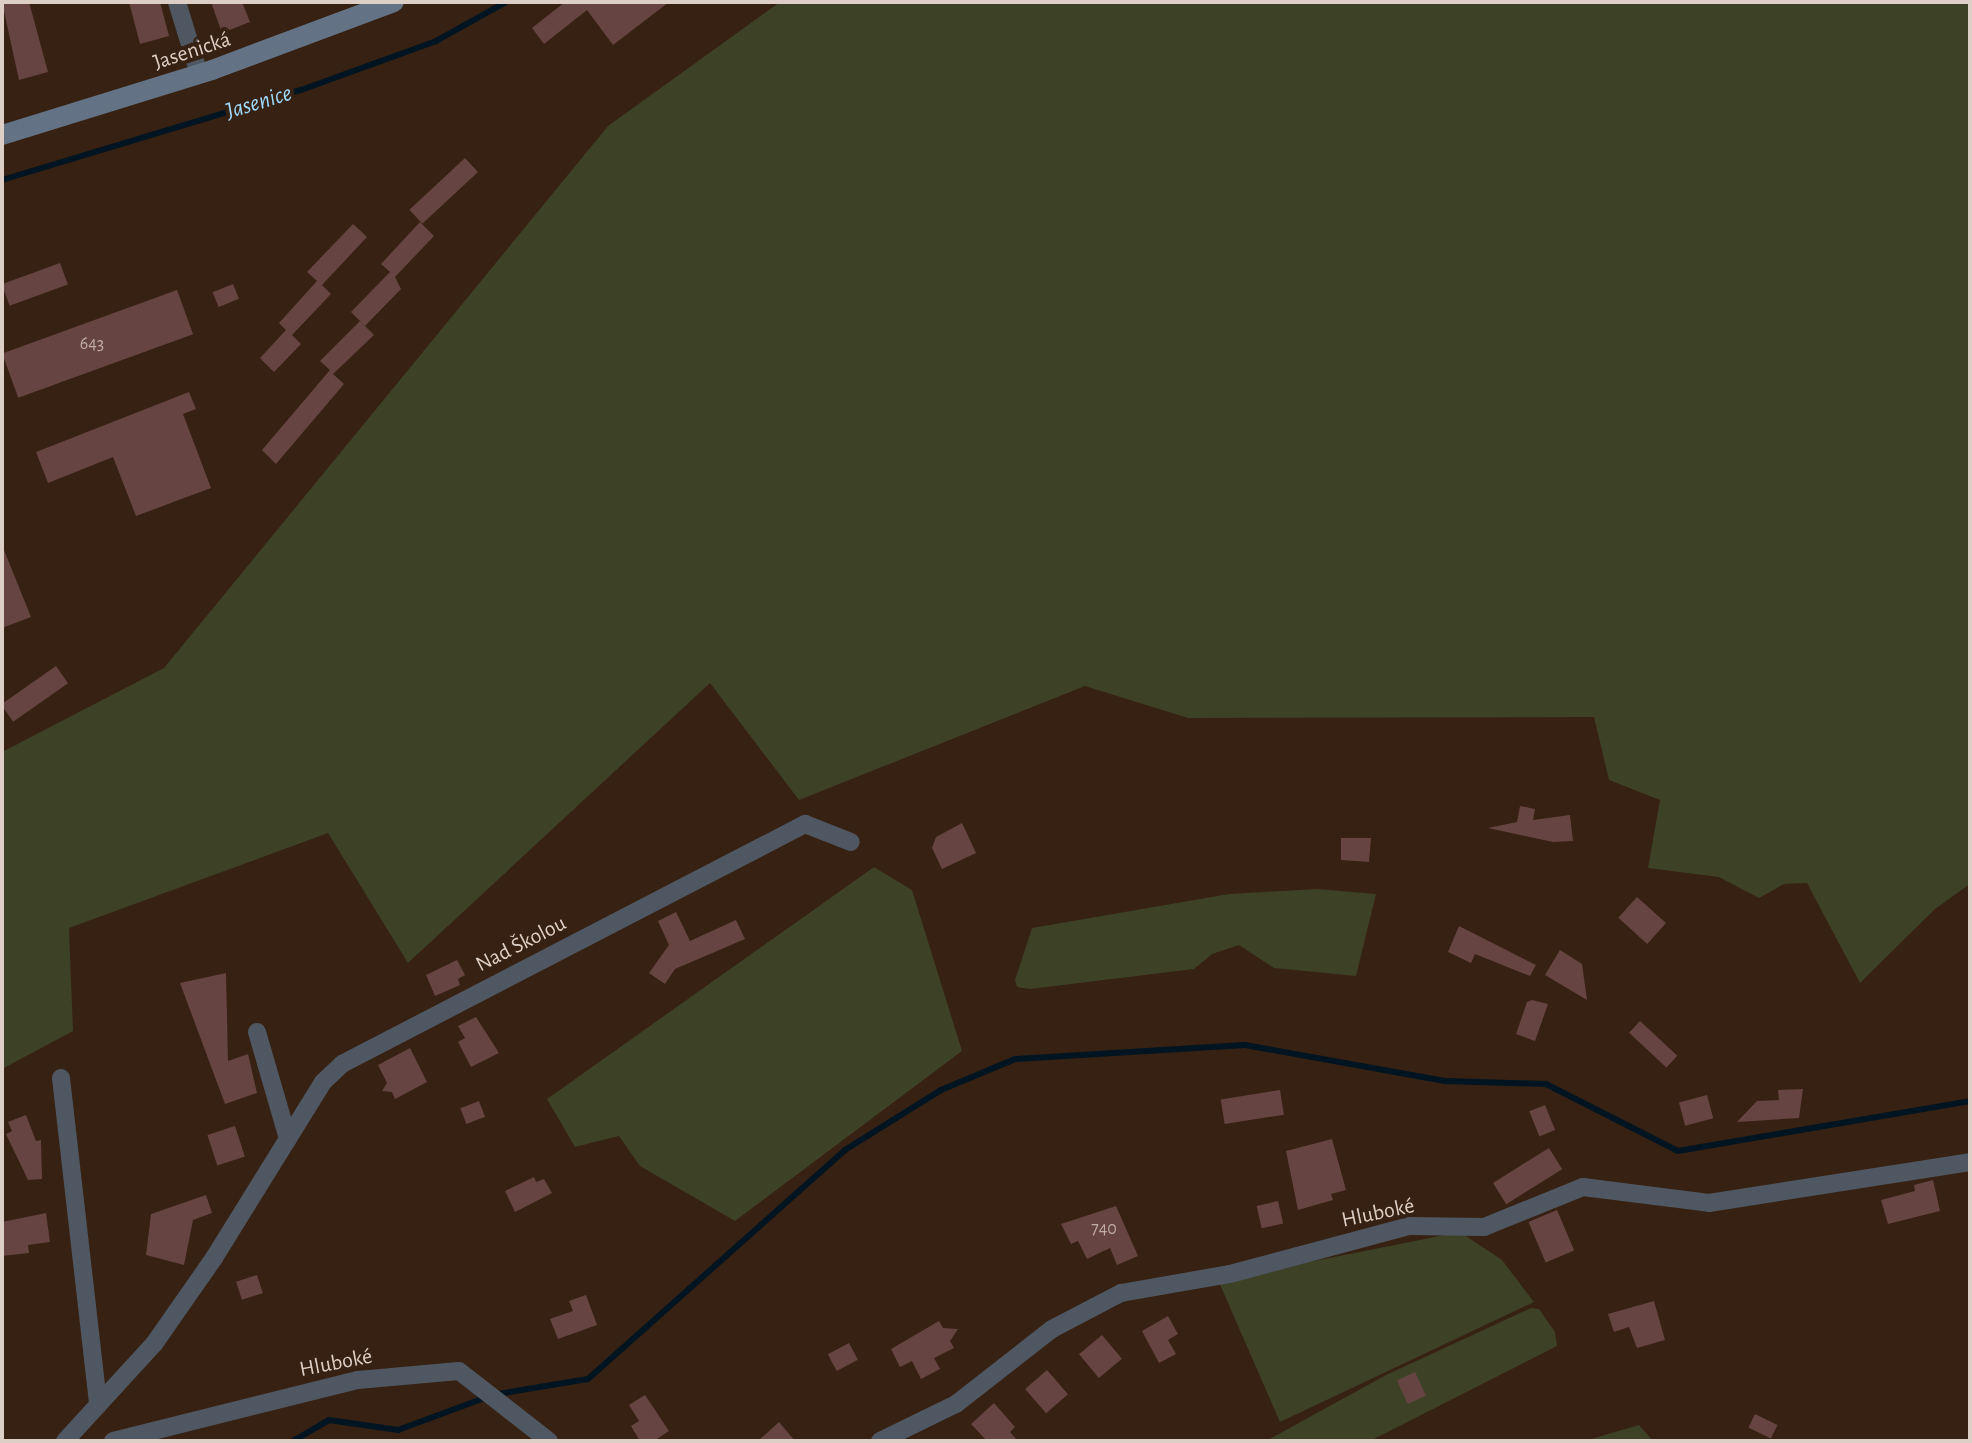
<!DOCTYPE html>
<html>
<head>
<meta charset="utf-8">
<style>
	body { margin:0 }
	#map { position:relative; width:1972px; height:1443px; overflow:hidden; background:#372112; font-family:"Alegreya Sans",sans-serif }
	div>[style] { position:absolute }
	.green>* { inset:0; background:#3d4126 }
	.stream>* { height:6px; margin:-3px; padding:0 3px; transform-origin:3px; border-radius:3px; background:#001521 }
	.building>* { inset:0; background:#664442; transform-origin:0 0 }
	.street>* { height:18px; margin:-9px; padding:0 9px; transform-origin:9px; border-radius:9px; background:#4e5762 }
	.secondary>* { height:20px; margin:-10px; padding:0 10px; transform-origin:10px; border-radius:10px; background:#637284 }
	span { translate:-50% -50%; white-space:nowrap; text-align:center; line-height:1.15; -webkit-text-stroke:8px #372112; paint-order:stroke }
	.number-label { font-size:18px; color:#c0aca5 }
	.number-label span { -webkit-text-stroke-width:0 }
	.street-label { font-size:22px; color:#decfc6 }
	.water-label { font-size:24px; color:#9edafd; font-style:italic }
	.frame { position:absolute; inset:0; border:4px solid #decfc6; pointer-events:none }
</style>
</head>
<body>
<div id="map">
	<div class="green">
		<i style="clip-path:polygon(780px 2px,1970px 2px,1970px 884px,1935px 909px,1860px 983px,1807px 883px,1784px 884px,1759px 898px,1719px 877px,1648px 868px,1660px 800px,1609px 780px,1594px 717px,1188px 718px,1085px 686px,799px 800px,710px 683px,408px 963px,328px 833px,69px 928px,73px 1031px,2px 1069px,2px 752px,164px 668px,608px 126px)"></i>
		<i style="clip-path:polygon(874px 867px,912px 890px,962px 1051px,735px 1221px,640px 1166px,619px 1136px,575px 1147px,547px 1099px)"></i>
		<i style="clip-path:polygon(1317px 889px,1376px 894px,1356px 976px,1274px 968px,1239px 945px,1212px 954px,1194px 969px,1030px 989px,1017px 987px,1015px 980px,1032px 928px,1229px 894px)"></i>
		<i style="clip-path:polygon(1460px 1232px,1502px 1260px,1534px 1302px,1280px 1422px,1218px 1280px)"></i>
		<i style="clip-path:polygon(1531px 1308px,1539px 1309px,1555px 1332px,1557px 1346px,1370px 1441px,1266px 1441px,1386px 1375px)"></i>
		<i style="clip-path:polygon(1639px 1425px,1653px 1441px,1584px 1441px)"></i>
	</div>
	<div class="stream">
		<i style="left:2px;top:180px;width:312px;rotate:-16.8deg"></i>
		<i style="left:301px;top:90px;width:144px;rotate:-19.9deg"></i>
		<i style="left:436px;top:41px;width:80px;rotate:-29.1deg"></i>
		<i style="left:498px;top:1394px;width:91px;rotate:-9.5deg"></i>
		<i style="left:588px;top:1379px;width:344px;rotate:-41.7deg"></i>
		<i style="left:845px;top:1150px;width:113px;rotate:-32deg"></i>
		<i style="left:941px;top:1090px;width:80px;rotate:-22.7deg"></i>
		<i style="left:1015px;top:1059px;width:230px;rotate:-3.5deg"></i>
		<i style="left:1245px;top:1045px;width:203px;rotate:10.2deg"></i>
		<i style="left:1445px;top:1081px;width:101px;rotate:1.7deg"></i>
		<i style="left:1546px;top:1084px;width:148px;rotate:26.9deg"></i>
		<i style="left:1678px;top:1151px;width:296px;rotate:-9.7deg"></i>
		<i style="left:293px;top:1441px;width:42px;rotate:-30.3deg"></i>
		<i style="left:329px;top:1420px;width:70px;rotate:8.2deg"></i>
		<i style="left:398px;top:1430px;width:95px;rotate:-20.3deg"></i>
	</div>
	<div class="building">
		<i style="clip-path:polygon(2px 2px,29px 2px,48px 72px,19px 80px)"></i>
		<i style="clip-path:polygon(129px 2px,160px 2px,169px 36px,140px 44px)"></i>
		<i style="clip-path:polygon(211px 2px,242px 2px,250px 22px,222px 33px)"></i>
		<i style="clip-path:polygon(565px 2px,669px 2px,613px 45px,587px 10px,544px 44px,532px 28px)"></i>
		<i style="left:465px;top:158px;width:19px;height:76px;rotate:47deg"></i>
		<i style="clip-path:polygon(420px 222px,434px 236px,395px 277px,401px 289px,365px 326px,351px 312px,390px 272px,381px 264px)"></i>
		<i style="clip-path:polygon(353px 224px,367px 237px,322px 285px,331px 294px,292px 335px,301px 344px,274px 372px,260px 358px,286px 330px,279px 323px,317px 281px,307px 272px)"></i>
		<i style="left:60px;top:263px;width:23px;height:62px;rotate:70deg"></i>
		<i style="left:233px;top:284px;width:16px;height:22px;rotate:68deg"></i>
		<i style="left:177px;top:290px;width:47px;height:186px;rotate:70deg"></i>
		<i style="clip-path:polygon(360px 321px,374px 335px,333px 374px,344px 384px,276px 464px,262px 450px,330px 370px,320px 361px)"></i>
		<i style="clip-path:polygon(189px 392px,196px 409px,183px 414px,211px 488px,136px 516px,113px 457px,48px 483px,36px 452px)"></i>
		<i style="clip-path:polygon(2px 545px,31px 617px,2px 628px)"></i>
		<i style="left:56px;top:666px;width:21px;height:67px;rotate:55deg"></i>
		<i style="clip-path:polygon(1520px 806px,1535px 809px,1533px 820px,1570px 815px,1573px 841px,1553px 842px,1488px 828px,1517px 822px)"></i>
		<i style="clip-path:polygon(962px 823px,976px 853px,942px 869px,932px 848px,936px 837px)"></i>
		<i style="clip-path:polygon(1341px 838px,1371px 838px,1369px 862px,1341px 860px)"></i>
		<i style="left:1637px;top:897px;width:39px;height:28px;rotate:42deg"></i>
		<i style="clip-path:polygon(676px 912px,690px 941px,736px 920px,745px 939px,675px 969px,665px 984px,649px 973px,669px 945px,658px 921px)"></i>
		<i style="clip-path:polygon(1459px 926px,1536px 965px,1530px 976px,1475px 954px,1471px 963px,1448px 952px)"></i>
		<i style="clip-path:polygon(1560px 950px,1582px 964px,1587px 1000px,1545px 975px)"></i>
		<i style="clip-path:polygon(457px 960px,465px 975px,458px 979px,460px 985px,435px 996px,426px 975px)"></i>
		<i style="clip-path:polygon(226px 973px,228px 1061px,248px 1054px,257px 1093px,225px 1104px,180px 983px)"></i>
		<i style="clip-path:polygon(1532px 1000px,1548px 1004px,1535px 1041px,1516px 1034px,1527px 1002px)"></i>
		<i style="clip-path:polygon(476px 1017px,499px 1053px,471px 1067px,458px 1042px,465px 1038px,458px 1026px)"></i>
		<i style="left:1640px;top:1021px;width:51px;height:16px;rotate:43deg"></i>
		<i style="clip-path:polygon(410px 1048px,427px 1082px,395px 1099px,392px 1092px,382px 1091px,387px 1083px,378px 1065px)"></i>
		<i style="clip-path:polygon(1803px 1089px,1799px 1118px,1737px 1122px,1757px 1101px,1779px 1100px,1778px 1090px)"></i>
		<i style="left:1280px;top:1090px;width:25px;height:60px;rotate:81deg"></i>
		<i style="left:1707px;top:1095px;width:24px;height:29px;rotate:75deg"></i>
		<i style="left:479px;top:1101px;width:17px;height:20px;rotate:69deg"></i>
		<i style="left:1545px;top:1105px;width:27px;height:17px;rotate:68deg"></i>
		<i style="clip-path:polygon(26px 1115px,36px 1141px,41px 1140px,42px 1179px,28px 1180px,6px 1134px,12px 1131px,8px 1122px)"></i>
		<i style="left:235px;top:1126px;width:32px;height:29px;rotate:72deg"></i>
		<i style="clip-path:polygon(1332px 1139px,1346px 1190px,1331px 1194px,1333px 1200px,1298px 1210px,1286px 1151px)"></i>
		<i style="left:1549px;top:1148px;width:25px;height:66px;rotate:58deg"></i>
		<i style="clip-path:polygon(534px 1177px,536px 1182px,544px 1179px,552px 1193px,515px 1212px,505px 1191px)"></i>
		<i style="clip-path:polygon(1933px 1180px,1940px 1211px,1888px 1224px,1881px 1200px,1915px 1191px,1914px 1185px)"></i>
		<i style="clip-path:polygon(206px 1195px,212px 1213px,193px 1220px,184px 1265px,146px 1255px,151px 1214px)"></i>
		<i style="left:1278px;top:1201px;width:23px;height:22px;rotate:77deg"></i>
		<i style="clip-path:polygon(1116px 1206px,1138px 1256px,1117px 1265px,1110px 1248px,1087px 1259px,1078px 1241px,1071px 1244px,1061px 1224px)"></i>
		<i style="left:1557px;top:1210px;width:44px;height:31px;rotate:67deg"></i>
		<i style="clip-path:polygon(46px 1213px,50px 1242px,28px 1245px,29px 1253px,2px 1256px,2px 1222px)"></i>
		<i style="left:257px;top:1275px;width:19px;height:22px;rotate:72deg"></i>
		<i style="clip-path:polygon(586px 1295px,597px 1325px,558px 1339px,550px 1319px,573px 1311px,569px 1301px)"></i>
		<i style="clip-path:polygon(1654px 1301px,1665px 1340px,1637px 1348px,1629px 1327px,1614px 1332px,1608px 1314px)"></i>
		<i style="clip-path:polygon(1168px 1316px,1178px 1334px,1168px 1340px,1176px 1354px,1159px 1363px,1142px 1331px)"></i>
		<i style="clip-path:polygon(939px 1321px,943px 1328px,958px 1329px,950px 1341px,954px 1348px,934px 1358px,940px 1369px,921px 1379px,912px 1361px,900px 1367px,891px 1349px)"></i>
		<i style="left:1102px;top:1335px;width:31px;height:30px;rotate:50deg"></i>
		<i style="left:849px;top:1343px;width:19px;height:24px;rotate:62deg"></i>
		<i style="left:1047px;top:1370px;width:32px;height:29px;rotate:49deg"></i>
		<i style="left:1415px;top:1372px;width:26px;height:20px;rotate:65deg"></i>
		<i style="clip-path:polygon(645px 1395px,669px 1431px,654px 1441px,640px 1441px,631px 1426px,639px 1421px,629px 1405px)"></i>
		<i style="clip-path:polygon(994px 1403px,1015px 1427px,1010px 1432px,1018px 1441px,987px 1441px,971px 1424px)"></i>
		<i style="left:1755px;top:1414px;width:25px;height:15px;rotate:26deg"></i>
		<i style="clip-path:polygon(779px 1422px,795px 1441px,758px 1441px)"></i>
	</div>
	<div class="street">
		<i style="left:177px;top:2px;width:75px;rotate:73deg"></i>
		<i style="left:257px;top:1032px;width:111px;rotate:73.8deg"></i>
		<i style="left:61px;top:1078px;width:329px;rotate:83.5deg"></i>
		<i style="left:65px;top:1441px;width:132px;rotate:-47.5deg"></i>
		<i style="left:154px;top:1344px;width:105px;rotate:-55.1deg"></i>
		<i style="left:214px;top:1258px;width:207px;rotate:-58.2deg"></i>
		<i style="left:323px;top:1082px;width:26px;rotate:-43deg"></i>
		<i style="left:342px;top:1064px;width:522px;rotate:-27.4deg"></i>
		<i style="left:805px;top:824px;width:49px;rotate:21.4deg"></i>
		<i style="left:113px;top:1441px;width:252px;rotate:-14deg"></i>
		<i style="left:358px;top:1380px;width:101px;rotate:-5.1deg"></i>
		<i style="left:459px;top:1371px;width:114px;rotate:37.9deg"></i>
		<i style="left:880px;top:1441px;width:85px;rotate:-26deg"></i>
		<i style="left:956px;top:1404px;width:122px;rotate:-38deg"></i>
		<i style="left:1052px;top:1329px;width:78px;rotate:-27.6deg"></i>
		<i style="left:1121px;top:1293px;width:111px;rotate:-9.9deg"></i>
		<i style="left:1230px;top:1274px;width:185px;rotate:-15deg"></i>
		<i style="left:1409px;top:1226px;width:75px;rotate:0.8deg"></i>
		<i style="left:1484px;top:1227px;width:107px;rotate:-22deg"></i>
		<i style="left:1583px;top:1187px;width:127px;rotate:7.2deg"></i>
		<i style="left:1709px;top:1203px;width:264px;rotate:-8.9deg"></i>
	</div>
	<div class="secondary">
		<i style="left:2px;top:135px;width:220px;rotate:-17.2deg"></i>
		<i style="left:212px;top:70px;width:194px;rotate:-20.5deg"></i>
	</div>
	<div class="number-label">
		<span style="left:92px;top:344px">643</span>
		<span style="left:1104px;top:1229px">740</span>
	</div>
	<div class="street-label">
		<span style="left:192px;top:51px;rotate:-18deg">Jasenická</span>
		<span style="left:521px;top:944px;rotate:-27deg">Nad Školou</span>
		<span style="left:1378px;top:1213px;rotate:-12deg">Hluboké</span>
		<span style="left:336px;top:1363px;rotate:-11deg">Hluboké</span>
	</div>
	<div class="water-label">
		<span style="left:259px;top:103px;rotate:-17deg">Jasenice</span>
	</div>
	<div class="frame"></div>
</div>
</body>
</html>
